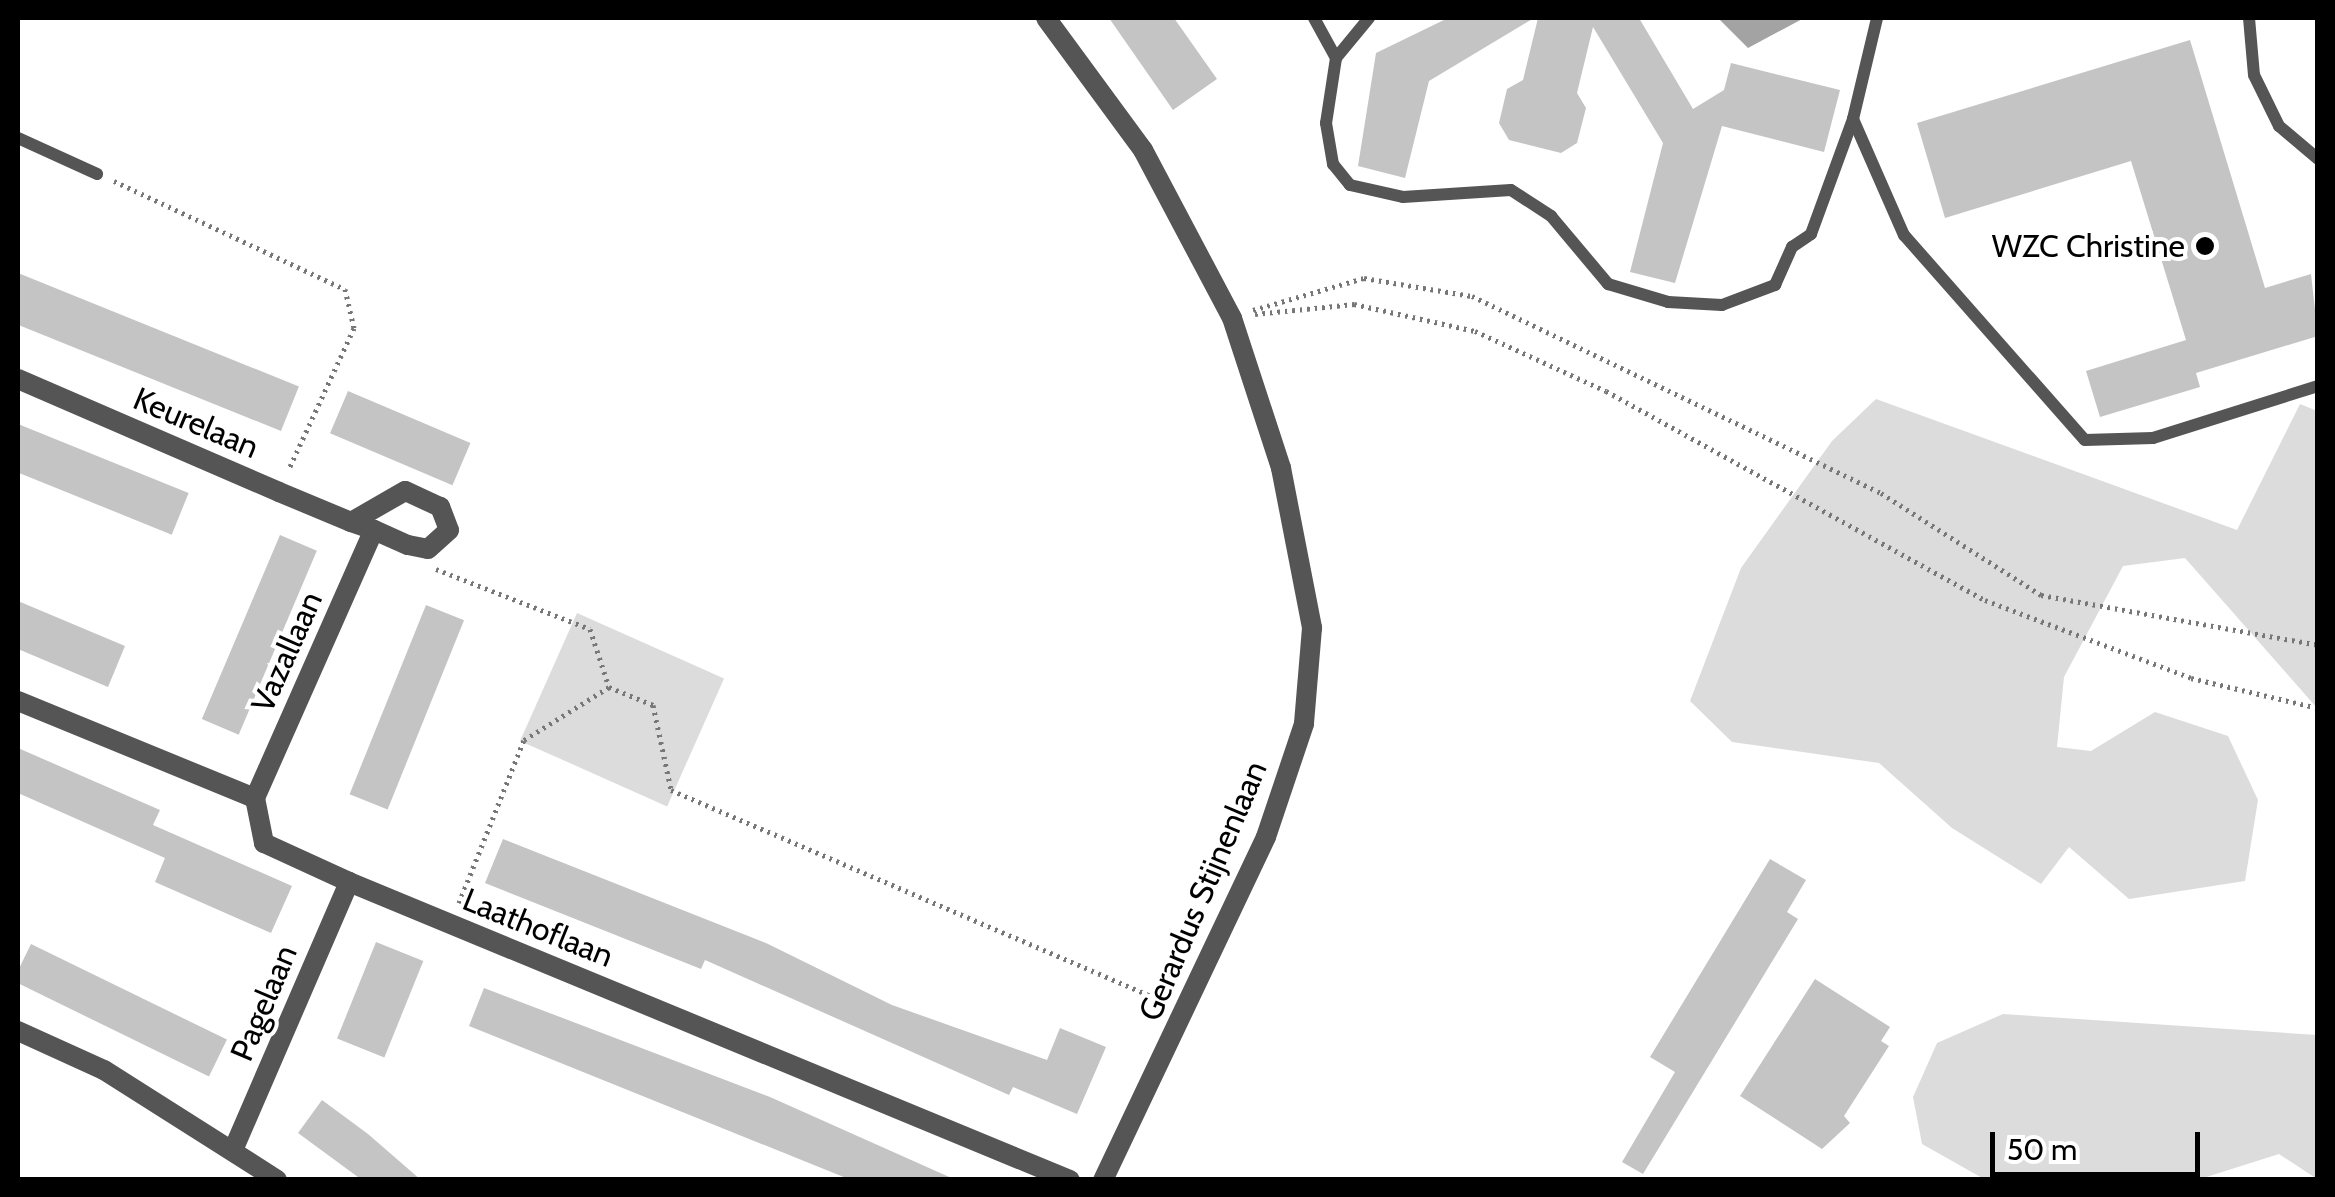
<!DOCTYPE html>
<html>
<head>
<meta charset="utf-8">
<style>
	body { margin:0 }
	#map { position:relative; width:2335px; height:1197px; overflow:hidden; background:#fff; font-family:Cabin,sans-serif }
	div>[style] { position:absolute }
	.green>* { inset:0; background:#dcdcdc; transform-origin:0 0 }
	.water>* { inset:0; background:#a3a3a3 }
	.building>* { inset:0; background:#c4c4c4; transform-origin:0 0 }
	.path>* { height:5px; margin-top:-2.5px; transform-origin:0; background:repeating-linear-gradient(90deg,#777 0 2.5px,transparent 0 7.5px) }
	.lane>* { height:12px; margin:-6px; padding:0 6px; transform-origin:6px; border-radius:6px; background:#555 }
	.street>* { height:20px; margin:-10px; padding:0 10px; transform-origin:10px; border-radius:10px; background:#555 }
	.dots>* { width:28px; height:28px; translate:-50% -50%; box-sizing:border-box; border:5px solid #fff; border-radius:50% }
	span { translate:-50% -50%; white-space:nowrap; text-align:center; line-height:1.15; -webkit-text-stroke:8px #fff; paint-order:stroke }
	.poi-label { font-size:32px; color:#000 }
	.right { translate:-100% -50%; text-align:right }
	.street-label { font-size:32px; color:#000 }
	.frame { position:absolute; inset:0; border:20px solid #000; pointer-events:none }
	.scale { position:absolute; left:1990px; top:1132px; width:210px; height:45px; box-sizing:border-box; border:5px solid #000; border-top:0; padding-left:12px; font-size:30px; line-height:35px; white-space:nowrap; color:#000; -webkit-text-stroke:8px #fff; paint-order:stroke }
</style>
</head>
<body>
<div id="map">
	<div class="green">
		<i style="clip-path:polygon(1876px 399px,2237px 530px,2300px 404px,2317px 411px,2317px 708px,2185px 558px,2123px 566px,2064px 677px,2057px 747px,2091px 751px,2155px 712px,2228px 736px,2258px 800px,2245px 881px,2129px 899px,2069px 847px,2041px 884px,1952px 828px,1879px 763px,1732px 742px,1690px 701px,1741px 568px,1832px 441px)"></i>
		<i style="left:577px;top:613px;width:161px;height:140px;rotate:24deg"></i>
		<i style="clip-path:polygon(2003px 1014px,2317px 1035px,2317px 1179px,2279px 1154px,2200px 1179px,1984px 1179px,1922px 1144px,1913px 1097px,1937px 1043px)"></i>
	</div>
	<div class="water">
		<i style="clip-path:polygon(1804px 18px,1748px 48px,1719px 19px,1719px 18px)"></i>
	</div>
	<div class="building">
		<i style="clip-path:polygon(1109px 18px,1174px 18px,1217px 79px,1173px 110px)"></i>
		<i style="clip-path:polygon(1448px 18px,1534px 18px,1429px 81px,1405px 178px,1358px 166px,1376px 53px)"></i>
		<i style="clip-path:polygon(1538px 18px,1639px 18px,1693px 109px,1724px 90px,1731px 63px,1840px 90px,1824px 152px,1722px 126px,1675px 283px,1630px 272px,1663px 143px,1593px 27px,1577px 93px,1586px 108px,1577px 143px,1561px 153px,1509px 140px,1499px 123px,1507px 89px,1523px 80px)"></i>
		<i style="clip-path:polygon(2190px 40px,2265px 288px,2311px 274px,2318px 336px,2196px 373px,2200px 387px,2100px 417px,2086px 371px,2186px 340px,2131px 161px,1945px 218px,1917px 123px)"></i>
		<i style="left:18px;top:273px;width:303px;height:48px;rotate:22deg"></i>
		<i style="left:348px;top:391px;width:133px;height:46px;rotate:23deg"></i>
		<i style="left:18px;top:424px;width:184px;height:45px;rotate:22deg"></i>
		<i style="left:280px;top:535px;width:40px;height:200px;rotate:23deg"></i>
		<i style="clip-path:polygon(18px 601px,125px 646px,108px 687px,18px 649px)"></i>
		<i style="left:426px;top:605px;width:41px;height:204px;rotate:22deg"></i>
		<i style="clip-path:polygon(18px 748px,160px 810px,153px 825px,292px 886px,271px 933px,155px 882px,165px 858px,18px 793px)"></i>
		<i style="clip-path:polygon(503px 839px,766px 943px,892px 1005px,1047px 1060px,1060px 1028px,1106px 1047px,1077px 1114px,1013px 1087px,1009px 1095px,705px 960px,701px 969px,485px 883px)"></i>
		<i style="clip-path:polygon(1770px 859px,1806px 880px,1787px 912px,1798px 919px,1643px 1174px,1622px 1162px,1675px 1072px,1650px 1057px)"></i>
		<i style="left:376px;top:942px;width:51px;height:104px;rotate:22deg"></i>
		<i style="left:31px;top:944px;width:218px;height:41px;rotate:26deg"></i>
		<i style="clip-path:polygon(1815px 979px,1890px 1027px,1881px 1041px,1889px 1046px,1844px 1116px,1850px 1123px,1822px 1149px,1740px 1096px)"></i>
		<i style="clip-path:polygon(484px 988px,770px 1097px,956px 1180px,851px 1180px,469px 1026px)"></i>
		<i style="clip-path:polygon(322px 1100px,368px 1134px,421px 1180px,362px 1180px,298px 1133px)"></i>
	</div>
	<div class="path">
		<i style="left:114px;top:181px;width:255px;rotate:25.1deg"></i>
		<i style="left:345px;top:289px;width:40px;rotate:77deg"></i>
		<i style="left:354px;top:328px;width:157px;rotate:114.8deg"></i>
		<i style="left:1253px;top:310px;width:116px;rotate:-16.1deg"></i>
		<i style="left:1364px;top:278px;width:109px;rotate:9.5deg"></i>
		<i style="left:1472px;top:296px;width:454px;rotate:25.7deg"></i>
		<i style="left:1881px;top:493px;width:190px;rotate:32.5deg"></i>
		<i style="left:2041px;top:595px;width:281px;rotate:10.2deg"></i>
		<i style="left:1255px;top:314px;width:100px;rotate:-5.8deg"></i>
		<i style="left:1354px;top:304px;width:124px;rotate:12.6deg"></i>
		<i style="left:1475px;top:331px;width:144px;rotate:24.6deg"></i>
		<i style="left:1606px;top:391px;width:433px;rotate:28.9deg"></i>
		<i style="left:1985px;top:600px;width:220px;rotate:20.7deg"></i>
		<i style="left:2191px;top:678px;width:130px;rotate:13.3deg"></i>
		<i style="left:436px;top:569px;width:165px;rotate:21.3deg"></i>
		<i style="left:590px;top:629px;width:61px;rotate:71.9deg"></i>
		<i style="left:609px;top:687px;width:48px;rotate:22.2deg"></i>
		<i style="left:653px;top:705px;width:87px;rotate:78deg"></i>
		<i style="left:671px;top:790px;width:538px;rotate:23.23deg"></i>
		<i style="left:459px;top:903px;width:175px;rotate:-68.3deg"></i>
		<i style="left:524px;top:740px;width:100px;rotate:-31.9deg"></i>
	</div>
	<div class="lane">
		<i style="left:1314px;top:18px;width:46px;rotate:61.2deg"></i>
		<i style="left:1336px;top:58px;width:66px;rotate:98.7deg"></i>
		<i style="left:1326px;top:123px;width:42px;rotate:80.3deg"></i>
		<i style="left:1333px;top:164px;width:27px;rotate:51deg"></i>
		<i style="left:1350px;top:185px;width:54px;rotate:12.8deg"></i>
		<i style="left:1403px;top:197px;width:108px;rotate:-3.7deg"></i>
		<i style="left:1511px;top:190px;width:48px;rotate:33deg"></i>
		<i style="left:1551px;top:216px;width:89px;rotate:50deg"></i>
		<i style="left:1608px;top:284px;width:63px;rotate:16.7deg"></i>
		<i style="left:1668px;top:302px;width:54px;rotate:3.2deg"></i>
		<i style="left:1722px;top:305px;width:57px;rotate:-20.7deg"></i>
		<i style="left:1775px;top:285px;width:42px;rotate:-65.9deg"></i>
		<i style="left:1792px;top:247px;width:23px;rotate:-34deg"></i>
		<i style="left:1811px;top:234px;width:122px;rotate:-69.9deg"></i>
		<i style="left:1853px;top:119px;width:104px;rotate:-76.6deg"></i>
		<i style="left:2249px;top:18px;width:57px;rotate:85deg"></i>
		<i style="left:2254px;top:75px;width:57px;rotate:63.9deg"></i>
		<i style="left:2279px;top:126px;width:51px;rotate:40.2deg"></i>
		<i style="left:1336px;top:58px;width:52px;rotate:-50.5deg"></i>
		<i style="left:1853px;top:119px;width:127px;rotate:66.3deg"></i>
		<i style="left:1904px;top:235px;width:273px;rotate:48.6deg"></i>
		<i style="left:2085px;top:440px;width:68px;rotate:-1.7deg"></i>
		<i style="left:2153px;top:438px;width:173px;rotate:-17.5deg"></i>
		<i style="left:18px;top:138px;width:87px;rotate:24.5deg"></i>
	</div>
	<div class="street">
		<i style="left:1046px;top:18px;width:164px;rotate:53.7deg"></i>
		<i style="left:1143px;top:150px;width:190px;rotate:62.1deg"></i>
		<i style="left:1232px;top:318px;width:158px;rotate:71.9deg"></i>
		<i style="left:1281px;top:468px;width:163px;rotate:79deg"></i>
		<i style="left:1312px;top:628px;width:96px;rotate:94.8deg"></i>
		<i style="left:1304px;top:724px;width:119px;rotate:108.6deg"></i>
		<i style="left:1266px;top:837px;width:380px;rotate:115.4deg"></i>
		<i style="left:18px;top:379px;width:284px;rotate:23.4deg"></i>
		<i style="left:279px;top:492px;width:78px;rotate:22.6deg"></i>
		<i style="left:351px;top:522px;width:24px;rotate:19deg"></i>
		<i style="left:374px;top:530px;width:37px;rotate:24deg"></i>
		<i style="left:408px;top:545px;width:20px;rotate:11deg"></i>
		<i style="left:428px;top:549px;width:28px;rotate:-42deg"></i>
		<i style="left:449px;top:530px;width:25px;rotate:-111deg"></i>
		<i style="left:440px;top:507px;width:38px;rotate:-155deg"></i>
		<i style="left:405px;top:491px;width:62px;rotate:150.1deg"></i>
		<i style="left:18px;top:701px;width:256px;rotate:22.3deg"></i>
		<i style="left:255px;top:798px;width:46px;rotate:78.7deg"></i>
		<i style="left:264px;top:843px;width:94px;rotate:24.6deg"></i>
		<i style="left:349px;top:882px;width:780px;rotate:22.46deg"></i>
		<i style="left:255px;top:798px;width:293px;rotate:-66.1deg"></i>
		<i style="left:18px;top:1031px;width:94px;rotate:24.4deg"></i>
		<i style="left:104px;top:1070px;width:205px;rotate:32.4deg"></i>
		<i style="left:234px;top:1148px;width:290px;rotate:-66.6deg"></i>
	</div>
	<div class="dots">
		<i style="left:2205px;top:246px;background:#000"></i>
	</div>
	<div class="poi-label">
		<span class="right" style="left:2185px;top:246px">WZC Christine</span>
	</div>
	<div class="street-label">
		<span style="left:196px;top:423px;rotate:23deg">Keurelaan</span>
		<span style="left:287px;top:652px;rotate:-66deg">Vazallaan</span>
		<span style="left:1203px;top:891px;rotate:-67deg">Gerardus Stijnenlaan</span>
		<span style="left:538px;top:928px;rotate:22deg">Laathoflaan</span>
		<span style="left:264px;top:1003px;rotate:-67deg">Pagelaan</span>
	</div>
	<div class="frame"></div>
	<div class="scale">50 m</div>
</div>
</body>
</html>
